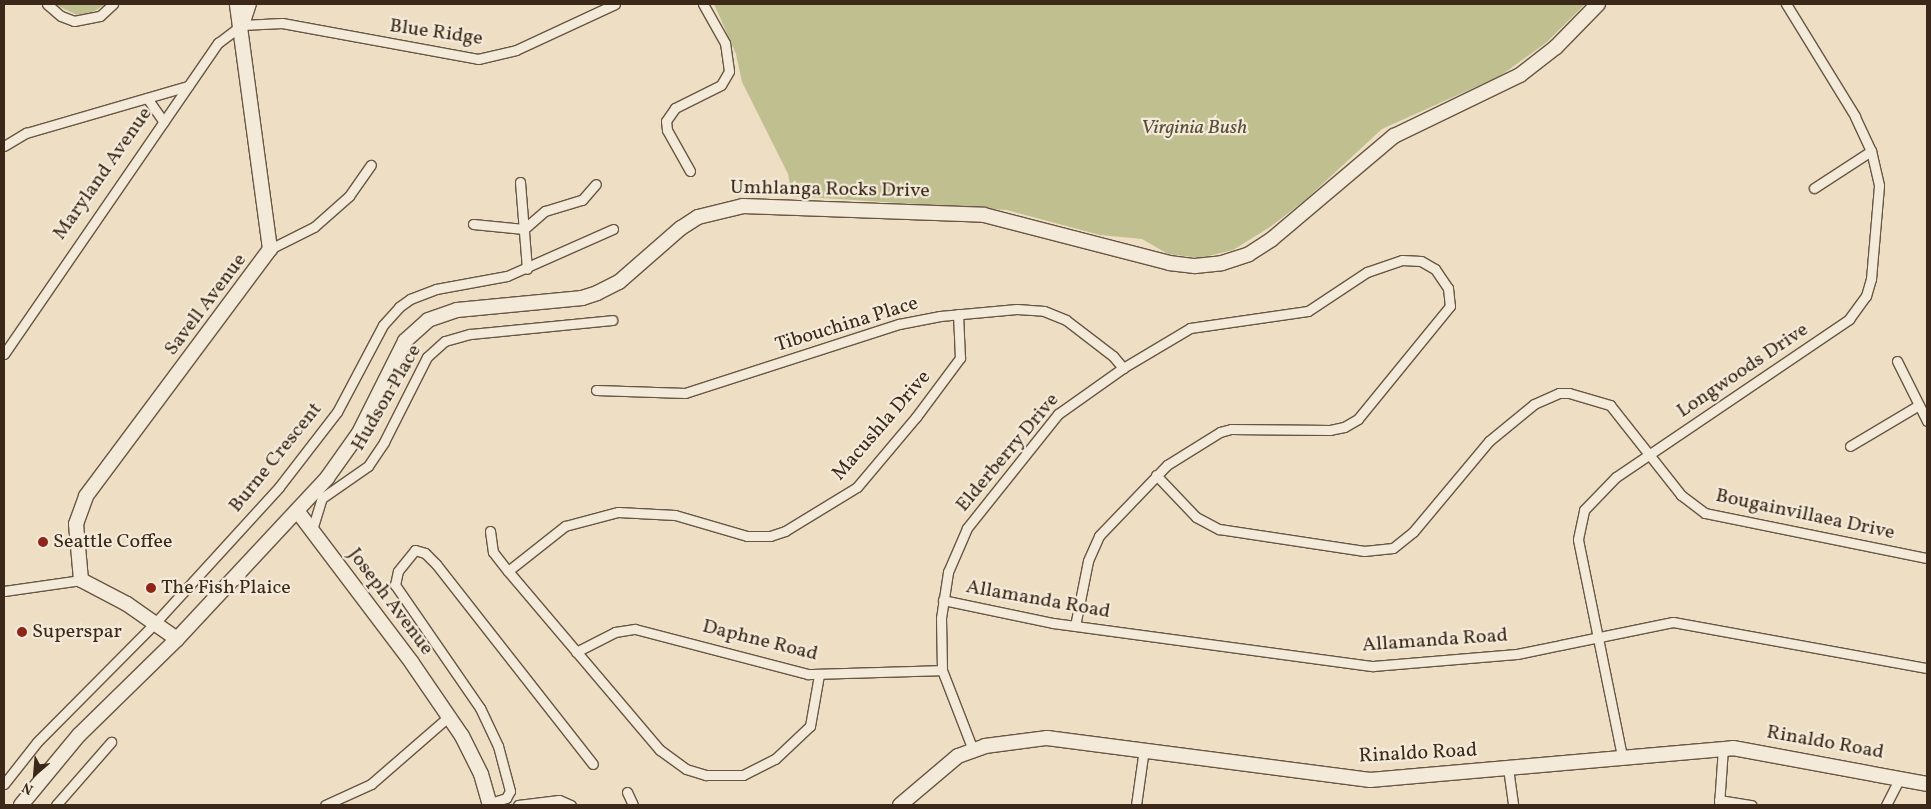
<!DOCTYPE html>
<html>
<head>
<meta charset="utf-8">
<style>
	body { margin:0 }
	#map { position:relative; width:1931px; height:809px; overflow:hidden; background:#eddec4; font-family:Vollkorn,serif }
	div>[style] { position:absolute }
	.green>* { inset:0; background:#c0bf8f }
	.roads { filter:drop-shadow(1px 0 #685643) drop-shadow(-1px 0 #685643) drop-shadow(0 1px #685643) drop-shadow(0 -1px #685643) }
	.street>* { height:9px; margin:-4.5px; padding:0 4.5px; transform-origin:4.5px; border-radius:4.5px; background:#f3ead9 }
	.secondary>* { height:14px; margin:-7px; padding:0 7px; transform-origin:7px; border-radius:7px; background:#f3ead9 }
	.dots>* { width:14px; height:14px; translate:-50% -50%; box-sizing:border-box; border:2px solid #f3ead9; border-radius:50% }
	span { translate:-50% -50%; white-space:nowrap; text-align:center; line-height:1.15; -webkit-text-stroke:4.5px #f3ead9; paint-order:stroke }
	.street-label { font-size:20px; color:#3b2818 }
	.park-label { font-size:20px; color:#5c4e36; font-style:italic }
	.poi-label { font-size:20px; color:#3b2818 }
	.left { translate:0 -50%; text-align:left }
	.frame { position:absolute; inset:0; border:5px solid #3b2818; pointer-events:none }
	.north { position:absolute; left:10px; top:749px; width:50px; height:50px; -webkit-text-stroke:4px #f3ead9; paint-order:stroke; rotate:207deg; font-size:14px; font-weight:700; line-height:20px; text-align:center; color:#3b2818 }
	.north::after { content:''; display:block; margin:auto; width:18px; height:22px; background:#3b2818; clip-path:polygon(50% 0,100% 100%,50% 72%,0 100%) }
</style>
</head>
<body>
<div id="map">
	<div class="green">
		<i style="clip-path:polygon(54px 4px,106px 4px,91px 13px,77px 15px)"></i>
		<i style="clip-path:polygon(714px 4px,1585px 4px,1547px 42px,1500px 76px,1382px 129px,1304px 201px,1270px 227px,1233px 250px,1200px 258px,1168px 254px,1142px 239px,1100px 235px,1007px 210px,792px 196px,788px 174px,742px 82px,736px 54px)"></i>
	</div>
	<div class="roads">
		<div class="street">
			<i style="left:47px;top:4px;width:18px;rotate:41deg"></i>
			<i style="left:61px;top:16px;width:14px;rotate:21deg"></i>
			<i style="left:74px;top:21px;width:26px;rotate:-11deg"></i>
			<i style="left:100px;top:16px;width:18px;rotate:-43deg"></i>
			<i style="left:147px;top:98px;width:29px;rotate:55deg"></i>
			<i style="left:4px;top:146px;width:26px;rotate:-31deg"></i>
			<i style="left:26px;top:133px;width:169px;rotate:-16.2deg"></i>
			<i style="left:690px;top:171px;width:47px;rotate:-119.3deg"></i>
			<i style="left:667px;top:130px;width:9px;rotate:-96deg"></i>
			<i style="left:666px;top:121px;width:16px;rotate:-55deg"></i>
			<i style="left:675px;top:108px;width:51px;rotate:-26.6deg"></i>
			<i style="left:721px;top:85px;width:16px;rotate:-60deg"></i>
			<i style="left:729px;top:71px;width:28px;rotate:-98deg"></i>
			<i style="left:725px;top:43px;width:45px;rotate:-119.4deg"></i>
			<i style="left:520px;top:182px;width:87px;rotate:85.4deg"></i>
			<i style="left:1814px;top:188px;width:68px;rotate:-33deg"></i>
			<i style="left:473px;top:224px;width:51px;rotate:5.6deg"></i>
			<i style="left:524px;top:229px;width:28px;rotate:-41deg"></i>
			<i style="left:545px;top:211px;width:39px;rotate:-17deg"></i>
			<i style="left:582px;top:200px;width:21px;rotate:-49deg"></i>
			<i style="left:270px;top:249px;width:49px;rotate:-26.6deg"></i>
			<i style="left:314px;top:227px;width:47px;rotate:-41.5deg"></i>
			<i style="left:349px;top:196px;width:38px;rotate:-55deg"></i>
			<i style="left:4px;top:354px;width:378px;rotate:-55.5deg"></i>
			<i style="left:218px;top:43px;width:30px;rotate:-37deg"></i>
			<i style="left:242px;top:25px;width:40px;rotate:-2.9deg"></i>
			<i style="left:282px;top:23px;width:199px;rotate:10.4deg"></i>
			<i style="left:478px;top:59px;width:39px;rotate:-13deg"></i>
			<i style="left:516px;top:50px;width:109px;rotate:-24.9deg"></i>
			<i style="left:1897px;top:361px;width:67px;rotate:63.4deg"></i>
			<i style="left:596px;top:390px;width:89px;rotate:1.9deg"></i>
			<i style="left:685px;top:393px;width:225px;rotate:-17.9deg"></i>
			<i style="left:899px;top:324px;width:42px;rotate:-11deg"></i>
			<i style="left:940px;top:316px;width:77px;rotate:-5.2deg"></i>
			<i style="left:1017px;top:309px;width:27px;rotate:4deg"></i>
			<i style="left:1044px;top:311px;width:24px;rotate:22deg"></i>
			<i style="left:1066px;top:320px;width:59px;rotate:37.5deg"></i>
			<i style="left:1113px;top:356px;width:16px;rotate:50deg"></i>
			<i style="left:1850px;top:446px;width:80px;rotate:-30.7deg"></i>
			<i style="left:1156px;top:475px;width:58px;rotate:46.4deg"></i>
			<i style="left:1196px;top:517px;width:26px;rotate:28deg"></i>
			<i style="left:1219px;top:529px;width:147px;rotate:8.6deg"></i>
			<i style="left:1364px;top:551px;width:29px;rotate:-6deg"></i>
			<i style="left:1393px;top:548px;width:26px;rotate:-39deg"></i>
			<i style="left:1413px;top:532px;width:119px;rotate:-50.1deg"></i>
			<i style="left:1489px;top:441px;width:58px;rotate:-39.4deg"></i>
			<i style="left:1534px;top:404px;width:27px;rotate:-24deg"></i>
			<i style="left:1559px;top:393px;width:10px"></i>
			<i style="left:1569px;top:393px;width:43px;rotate:16.3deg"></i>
			<i style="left:1610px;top:405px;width:115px;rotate:51.7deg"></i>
			<i style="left:1681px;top:495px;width:30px;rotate:37deg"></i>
			<i style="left:1705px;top:513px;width:227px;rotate:11.5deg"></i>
			<i style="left:312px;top:530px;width:34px;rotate:-73deg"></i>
			<i style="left:322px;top:498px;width:56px;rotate:-34.8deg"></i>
			<i style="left:368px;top:466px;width:29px;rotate:-56deg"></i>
			<i style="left:384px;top:442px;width:95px;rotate:-63.2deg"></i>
			<i style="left:427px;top:357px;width:24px;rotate:-42deg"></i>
			<i style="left:445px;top:341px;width:26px;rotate:-16deg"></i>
			<i style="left:470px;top:334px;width:143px;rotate:-5.6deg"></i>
			<i style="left:490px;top:531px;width:21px;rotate:82deg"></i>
			<i style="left:493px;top:552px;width:24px;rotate:52deg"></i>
			<i style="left:508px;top:571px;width:235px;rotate:49.7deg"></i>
			<i style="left:660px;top:750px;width:32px;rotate:36deg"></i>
			<i style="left:686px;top:769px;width:21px;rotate:17deg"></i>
			<i style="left:706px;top:775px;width:37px"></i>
			<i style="left:743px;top:775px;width:36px;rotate:-27deg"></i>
			<i style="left:775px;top:759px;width:48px;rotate:-43.3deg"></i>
			<i style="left:810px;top:726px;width:52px;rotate:-80deg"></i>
			<i style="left:508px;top:571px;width:73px;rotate:-38.3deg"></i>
			<i style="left:565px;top:526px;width:55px;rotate:-14.8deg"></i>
			<i style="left:618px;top:512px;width:57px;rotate:3deg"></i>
			<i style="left:675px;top:515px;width:75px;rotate:16.3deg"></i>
			<i style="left:747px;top:536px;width:23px"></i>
			<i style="left:770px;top:536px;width:16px;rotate:-18deg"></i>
			<i style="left:785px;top:531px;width:84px;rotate:-31.4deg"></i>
			<i style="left:857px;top:487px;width:92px;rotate:-49.9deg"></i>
			<i style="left:916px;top:417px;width:74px;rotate:-53.3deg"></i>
			<i style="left:960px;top:358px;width:44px;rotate:-92.6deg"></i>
			<i style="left:4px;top:591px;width:78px;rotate:-8.1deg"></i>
			<i style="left:943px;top:600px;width:112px;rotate:11.8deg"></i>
			<i style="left:1053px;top:623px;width:323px;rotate:7.7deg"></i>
			<i style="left:1373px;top:666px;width:144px;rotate:-4.8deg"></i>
			<i style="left:1517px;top:654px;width:159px;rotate:-11.6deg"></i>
			<i style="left:1673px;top:622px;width:258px;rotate:10.3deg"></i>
			<i style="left:576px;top:652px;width:44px;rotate:-27.1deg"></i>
			<i style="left:615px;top:632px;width:20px;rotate:-9deg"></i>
			<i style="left:635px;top:629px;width:179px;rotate:14.6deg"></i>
			<i style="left:808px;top:674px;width:134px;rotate:-1.7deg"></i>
			<i style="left:973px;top:750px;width:86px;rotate:-111.2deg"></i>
			<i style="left:942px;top:670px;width:52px;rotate:-91.1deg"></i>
			<i style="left:941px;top:618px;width:47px;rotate:-81.3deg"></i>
			<i style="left:948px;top:572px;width:48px;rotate:-66.6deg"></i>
			<i style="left:967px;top:528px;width:146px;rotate:-51.4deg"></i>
			<i style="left:1058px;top:414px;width:80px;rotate:-35.3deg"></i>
			<i style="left:1123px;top:368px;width:78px;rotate:-30.8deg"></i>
			<i style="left:1190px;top:328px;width:119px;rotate:-8.2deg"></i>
			<i style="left:1308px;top:311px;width:71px;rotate:-33.5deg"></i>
			<i style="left:1367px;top:272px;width:37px;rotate:-19deg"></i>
			<i style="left:1402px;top:260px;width:19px;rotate:3deg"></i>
			<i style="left:1421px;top:261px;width:16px;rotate:30deg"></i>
			<i style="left:1435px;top:269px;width:23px;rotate:56deg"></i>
			<i style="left:1448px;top:288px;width:18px;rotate:84deg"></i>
			<i style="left:1450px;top:306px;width:146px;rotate:129.2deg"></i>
			<i style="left:1358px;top:419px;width:16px;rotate:150deg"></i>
			<i style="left:1344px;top:427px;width:14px;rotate:168deg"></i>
			<i style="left:1330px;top:430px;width:99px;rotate:-179.4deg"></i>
			<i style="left:1231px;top:429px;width:11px;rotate:165deg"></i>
			<i style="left:1220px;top:432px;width:62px;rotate:148.1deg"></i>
			<i style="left:1167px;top:465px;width:98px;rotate:133.8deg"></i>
			<i style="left:1099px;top:536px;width:27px;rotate:114deg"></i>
			<i style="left:1088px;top:561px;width:66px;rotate:101.3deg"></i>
			<i style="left:1622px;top:756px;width:221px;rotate:-101.5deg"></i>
			<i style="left:1578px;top:539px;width:30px;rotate:-78deg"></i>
			<i style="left:1584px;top:510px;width:46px;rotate:-45.9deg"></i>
			<i style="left:1616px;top:477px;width:282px;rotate:-34.1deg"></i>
			<i style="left:1849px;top:319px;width:29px;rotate:-54deg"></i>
			<i style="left:1866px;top:296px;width:18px;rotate:-74deg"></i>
			<i style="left:1871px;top:279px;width:94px;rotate:-85.1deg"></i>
			<i style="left:1879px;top:185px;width:35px;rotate:-103deg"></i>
			<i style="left:1871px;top:151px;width:38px;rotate:-115deg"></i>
			<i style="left:1855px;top:116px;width:132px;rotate:-121.6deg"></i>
			<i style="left:1508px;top:768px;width:37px;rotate:82deg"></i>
			<i style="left:4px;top:784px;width:53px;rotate:-51.8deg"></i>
			<i style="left:37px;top:742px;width:168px;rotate:-45.2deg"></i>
			<i style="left:155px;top:623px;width:184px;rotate:-47.6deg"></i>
			<i style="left:279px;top:487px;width:95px;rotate:-52.3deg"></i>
			<i style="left:337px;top:412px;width:98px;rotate:-62.1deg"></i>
			<i style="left:383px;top:325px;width:24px;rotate:-48deg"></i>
			<i style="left:399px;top:307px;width:14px;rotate:-36deg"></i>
			<i style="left:410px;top:299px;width:28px;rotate:-21deg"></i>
			<i style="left:436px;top:289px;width:72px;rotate:-10.4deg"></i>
			<i style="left:507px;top:276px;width:116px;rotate:-23.9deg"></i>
			<i style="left:627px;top:792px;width:14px;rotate:65deg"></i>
			<i style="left:1719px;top:800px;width:33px;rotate:9deg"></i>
			<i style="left:490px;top:803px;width:17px;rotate:-17deg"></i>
			<i style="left:506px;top:798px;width:8px;rotate:-60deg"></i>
			<i style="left:510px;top:791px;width:47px;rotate:-104.9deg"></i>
			<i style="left:498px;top:746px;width:42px;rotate:-115.3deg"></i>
			<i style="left:480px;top:708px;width:150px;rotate:-124.6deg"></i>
			<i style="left:395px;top:585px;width:14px;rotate:-78deg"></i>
			<i style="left:398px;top:571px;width:27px;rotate:-51deg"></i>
			<i style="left:415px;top:550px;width:10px;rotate:17deg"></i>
			<i style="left:425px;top:553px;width:16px;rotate:45deg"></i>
			<i style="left:436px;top:564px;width:254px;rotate:51.9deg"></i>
			<i style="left:56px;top:805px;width:84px;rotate:-48.9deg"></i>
			<i style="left:325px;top:805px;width:51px;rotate:-24.5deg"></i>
			<i style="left:371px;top:784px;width:102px;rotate:-41deg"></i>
			<i style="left:518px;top:805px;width:41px;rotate:-7deg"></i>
			<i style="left:559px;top:800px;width:13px;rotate:23deg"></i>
			<i style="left:1136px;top:805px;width:57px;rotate:-81.9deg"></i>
			<i style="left:1719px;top:805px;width:57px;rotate:-86deg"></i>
			<i style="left:1886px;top:805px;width:31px;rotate:-63deg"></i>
		</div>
		<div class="secondary">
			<i style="left:242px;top:25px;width:22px;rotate:-72deg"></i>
			<i style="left:298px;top:512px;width:189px;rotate:52.9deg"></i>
			<i style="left:412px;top:663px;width:88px;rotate:55.6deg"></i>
			<i style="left:462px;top:736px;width:42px;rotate:63.4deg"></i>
			<i style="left:481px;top:774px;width:32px;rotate:74deg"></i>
			<i style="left:177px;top:639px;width:61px;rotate:-145deg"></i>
			<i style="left:127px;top:604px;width:52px;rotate:-152.4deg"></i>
			<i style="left:81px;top:580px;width:56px;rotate:-95.1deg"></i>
			<i style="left:76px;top:524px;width:30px;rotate:-70deg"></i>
			<i style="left:86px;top:496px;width:308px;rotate:-53.3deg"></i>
			<i style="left:270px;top:249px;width:247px;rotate:-97.7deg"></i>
			<i style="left:21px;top:805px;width:91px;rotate:-50.4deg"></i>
			<i style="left:79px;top:735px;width:137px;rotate:-44.4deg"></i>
			<i style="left:177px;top:639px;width:220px;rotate:-47deg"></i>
			<i style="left:327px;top:478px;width:55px;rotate:-54.6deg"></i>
			<i style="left:359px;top:433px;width:103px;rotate:-63.4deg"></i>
			<i style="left:405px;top:341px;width:31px;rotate:-42deg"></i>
			<i style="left:428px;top:320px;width:31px;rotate:-19deg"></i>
			<i style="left:457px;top:310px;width:126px;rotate:-5.5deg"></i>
			<i style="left:582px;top:298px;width:16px;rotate:-18deg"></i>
			<i style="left:597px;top:293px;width:25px;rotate:-27deg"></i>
			<i style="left:619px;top:282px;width:82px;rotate:-41.1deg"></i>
			<i style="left:681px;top:228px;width:20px;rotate:-33deg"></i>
			<i style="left:698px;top:217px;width:46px;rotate:-13.7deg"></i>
			<i style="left:743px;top:206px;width:241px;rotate:2.1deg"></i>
			<i style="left:984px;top:215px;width:191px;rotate:14.5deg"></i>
			<i style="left:1169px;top:263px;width:26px;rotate:7deg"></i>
			<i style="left:1195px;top:266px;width:27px;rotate:-6deg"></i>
			<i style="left:1222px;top:263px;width:28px;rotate:-18deg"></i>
			<i style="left:1249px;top:254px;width:27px;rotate:-33deg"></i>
			<i style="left:1272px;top:239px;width:160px;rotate:-40.2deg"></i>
			<i style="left:1394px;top:136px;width:140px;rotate:-25.8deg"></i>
			<i style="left:1520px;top:75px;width:46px;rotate:-37.9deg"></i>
			<i style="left:1556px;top:47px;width:60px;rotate:-45.7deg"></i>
			<i style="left:900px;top:805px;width:76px;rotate:-40.2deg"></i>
			<i style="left:958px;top:756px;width:29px;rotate:-20deg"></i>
			<i style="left:985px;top:746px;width:63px;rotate:-7.4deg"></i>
			<i style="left:1047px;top:738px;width:326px;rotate:7.4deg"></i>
			<i style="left:1370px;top:780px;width:364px;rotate:-5deg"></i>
			<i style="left:1733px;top:748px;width:197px;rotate:10.5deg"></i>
		</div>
	</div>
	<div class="dots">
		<i style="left:43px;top:542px;background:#8f2418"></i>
		<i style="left:151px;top:588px;background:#8f2418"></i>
		<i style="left:22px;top:632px;background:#8f2418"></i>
	</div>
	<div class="street-label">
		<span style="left:436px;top:33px;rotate:8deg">Blue Ridge</span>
		<span style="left:103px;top:174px;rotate:-55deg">Maryland Avenue</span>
		<span style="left:830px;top:190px;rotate:1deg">Umhlanga Rocks Drive</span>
		<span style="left:206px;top:305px;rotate:-53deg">Savell Avenue</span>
		<span style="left:847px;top:325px;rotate:-17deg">Tibouchina Place</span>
		<span style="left:1743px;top:371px;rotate:-34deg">Longwoods Drive</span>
		<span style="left:387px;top:398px;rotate:-60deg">Hudson Place</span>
		<span style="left:882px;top:426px;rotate:-49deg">Macushla Drive</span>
		<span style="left:1008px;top:453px;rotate:-50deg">Elderberry Drive</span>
		<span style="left:276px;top:458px;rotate:-51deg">Burne Crescent</span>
		<span style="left:1805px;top:515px;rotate:12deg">Bougainvillaea Drive</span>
		<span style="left:1038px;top:600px;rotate:10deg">Allamanda Road</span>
		<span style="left:390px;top:602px;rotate:53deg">Joseph Avenue</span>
		<span style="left:760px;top:641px;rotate:14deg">Daphne Road</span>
		<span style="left:1435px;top:641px;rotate:-4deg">Allamanda Road</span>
		<span style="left:1825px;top:743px;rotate:10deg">Rinaldo Road</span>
		<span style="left:1418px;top:754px;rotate:-3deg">Rinaldo Road</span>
	</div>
	<div class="park-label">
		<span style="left:1194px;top:128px">Virginia Bush</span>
	</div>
	<div class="poi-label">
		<span class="left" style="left:53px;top:542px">Seattle Coffee</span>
		<span class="left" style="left:161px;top:588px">The Fish Plaice</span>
		<span class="left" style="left:32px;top:632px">Superspar</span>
	</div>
	<div class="frame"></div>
	<div class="north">N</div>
</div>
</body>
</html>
